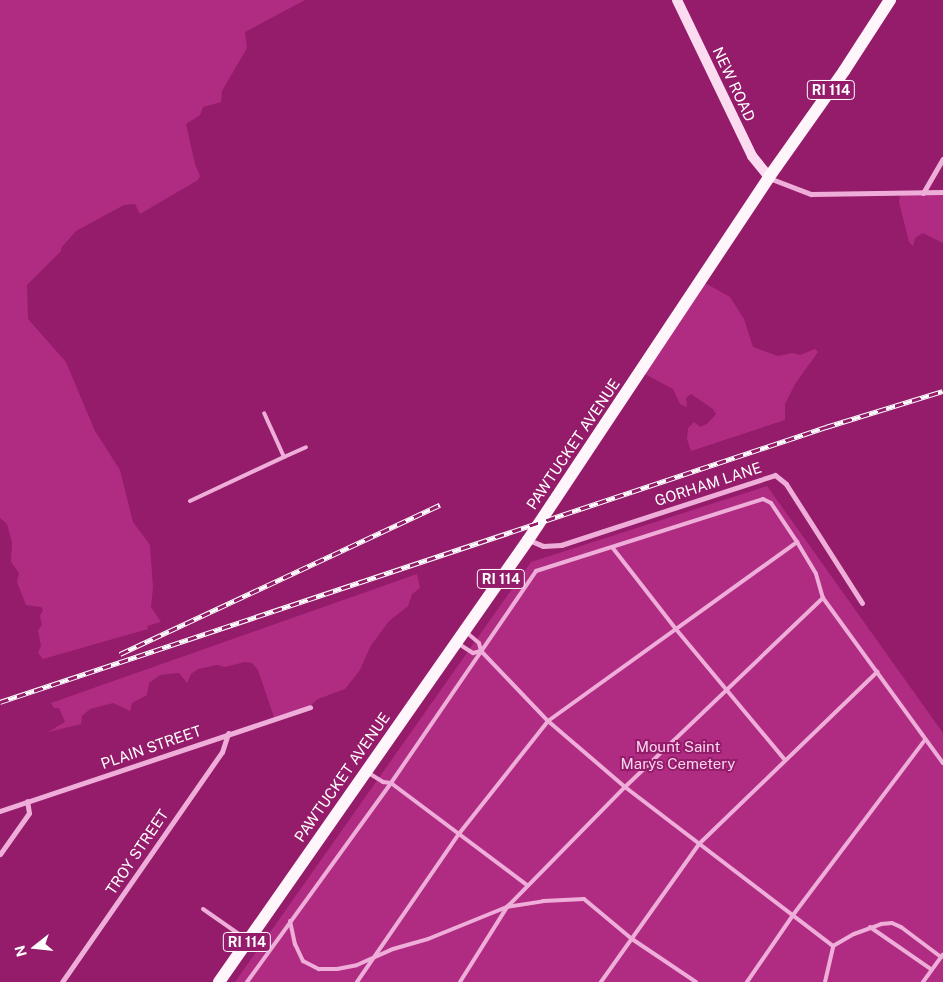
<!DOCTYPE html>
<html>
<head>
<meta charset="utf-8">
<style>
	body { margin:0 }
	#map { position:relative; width:943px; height:982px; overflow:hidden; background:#941c6a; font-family:"Public Sans",sans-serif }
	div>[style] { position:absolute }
	.green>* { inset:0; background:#b02c83 }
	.lane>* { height:4px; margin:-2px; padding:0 2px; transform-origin:2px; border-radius:2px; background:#efaed9 }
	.street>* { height:5px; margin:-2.5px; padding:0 2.5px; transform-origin:2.5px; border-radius:2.5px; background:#efaed9 }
	.secondary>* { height:10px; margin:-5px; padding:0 5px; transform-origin:5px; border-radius:5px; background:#fbdbef }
	.primary>* { height:12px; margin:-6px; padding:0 6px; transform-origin:6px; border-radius:6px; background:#fff6fb }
	.rail>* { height:5px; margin-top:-2.5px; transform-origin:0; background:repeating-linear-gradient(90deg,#941c6a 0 9px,#fff 0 18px); box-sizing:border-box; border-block:1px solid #fff }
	span { translate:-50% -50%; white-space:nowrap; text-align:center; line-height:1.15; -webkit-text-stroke:4px #941c6a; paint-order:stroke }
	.shield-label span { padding:1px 4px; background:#941c6a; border:1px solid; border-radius:4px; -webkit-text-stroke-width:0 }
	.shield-label { font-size:14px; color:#fff; font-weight:700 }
	.street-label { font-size:15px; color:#fff }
	.park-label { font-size:15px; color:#fbd4ee }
	.north { position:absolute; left:10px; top:922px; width:50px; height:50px; -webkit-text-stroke:4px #941c6a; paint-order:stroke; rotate:254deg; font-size:14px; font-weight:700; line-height:20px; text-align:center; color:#fff }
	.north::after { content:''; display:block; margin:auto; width:18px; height:22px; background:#fff; clip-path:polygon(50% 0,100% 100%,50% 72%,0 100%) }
</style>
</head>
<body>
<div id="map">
	<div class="green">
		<i style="clip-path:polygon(0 0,305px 0,245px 32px,247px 48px,222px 91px,221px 102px,203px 107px,200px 115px,186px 124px,195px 164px,200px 176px,198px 180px,140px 214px,135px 204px,124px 205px,76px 231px,61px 248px,61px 251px,27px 285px,28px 319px,66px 362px,95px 431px,120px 470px,133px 522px,150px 545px,153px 587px,151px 607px,161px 622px,147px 626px,148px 629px,43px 659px,38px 653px,41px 646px,38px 630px,42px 625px,40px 616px,43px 610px,41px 607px,26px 605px,17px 582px,19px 573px,11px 562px,12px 542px,7px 524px,0 518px)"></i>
		<i style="clip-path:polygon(943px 190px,943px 243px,923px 233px,915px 238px,913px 246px,909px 242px,899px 202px,900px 194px)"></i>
		<i style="clip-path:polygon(705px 283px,730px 297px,744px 319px,753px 347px,778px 356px,792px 353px,800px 355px,815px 349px,818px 352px,795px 384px,785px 404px,785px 420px,691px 451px,687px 439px,688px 428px,694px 422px,700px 427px,707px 424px,716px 414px,713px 409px,691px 394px,686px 398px,687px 407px,680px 404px,673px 389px,643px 373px)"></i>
		<i style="clip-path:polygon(767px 486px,943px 733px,943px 982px,235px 982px,531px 562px)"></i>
		<i style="clip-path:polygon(417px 574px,420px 588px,412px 594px,408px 606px,389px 621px,370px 647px,360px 670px,345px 689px,318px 699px,310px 706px,274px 717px,258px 670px,252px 663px,245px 662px,225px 667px,217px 665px,198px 669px,191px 674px,187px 683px,179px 673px,160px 675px,149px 683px,147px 695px,132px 703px,130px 711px,113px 703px,90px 709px,82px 716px,81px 724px,48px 732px,65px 722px,59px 708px,54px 708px,51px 703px)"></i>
	</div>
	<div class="lane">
		<i style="left:284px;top:457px;width:24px;rotate:-24deg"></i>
		<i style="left:190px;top:501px;width:104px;rotate:-25.1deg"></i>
		<i style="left:284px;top:457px;width:48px;rotate:-114.4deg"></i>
		<i style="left:612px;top:547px;width:103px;rotate:52.1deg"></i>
		<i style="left:675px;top:628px;width:172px;rotate:50.2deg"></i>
		<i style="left:466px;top:632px;width:17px;rotate:40deg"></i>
		<i style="left:479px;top:643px;width:8px;rotate:76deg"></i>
		<i style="left:481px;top:651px;width:97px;rotate:46.3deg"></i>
		<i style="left:548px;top:721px;width:101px;rotate:40.6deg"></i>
		<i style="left:625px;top:787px;width:262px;rotate:37.4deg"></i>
		<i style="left:459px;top:644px;width:17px;rotate:33deg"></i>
		<i style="left:473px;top:653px;width:8px;rotate:-14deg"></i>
		<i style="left:367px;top:772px;width:19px;rotate:32deg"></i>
		<i style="left:383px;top:782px;width:8px;rotate:7deg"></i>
		<i style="left:391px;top:783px;width:171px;rotate:36.9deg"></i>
		<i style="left:203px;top:909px;width:52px;rotate:34.9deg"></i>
		<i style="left:290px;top:921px;width:24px;rotate:78deg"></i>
		<i style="left:295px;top:944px;width:19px;rotate:65deg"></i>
		<i style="left:303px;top:961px;width:18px;rotate:27deg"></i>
		<i style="left:319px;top:969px;width:18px"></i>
		<i style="left:337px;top:969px;width:20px;rotate:-11deg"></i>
		<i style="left:357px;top:965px;width:39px;rotate:-24deg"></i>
		<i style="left:393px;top:949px;width:36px;rotate:-16deg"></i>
		<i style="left:428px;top:939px;width:85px;rotate:-22.1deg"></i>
		<i style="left:507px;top:907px;width:36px;rotate:-9deg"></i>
		<i style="left:543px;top:901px;width:41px;rotate:-2.8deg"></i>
		<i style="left:584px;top:899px;width:62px;rotate:39.8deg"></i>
		<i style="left:632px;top:939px;width:77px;rotate:33.9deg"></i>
		<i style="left:870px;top:927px;width:75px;rotate:34.7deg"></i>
		<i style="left:247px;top:982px;width:246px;rotate:-54.1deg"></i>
		<i style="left:391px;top:783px;width:257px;rotate:-55.6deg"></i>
		<i style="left:536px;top:571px;width:238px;rotate:-17.6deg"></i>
		<i style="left:763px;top:499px;width:9px;rotate:27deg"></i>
		<i style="left:771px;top:503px;width:47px;rotate:56.3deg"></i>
		<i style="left:797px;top:542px;width:37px;rotate:59deg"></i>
		<i style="left:816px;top:574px;width:25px;rotate:74deg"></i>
		<i style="left:823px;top:598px;width:204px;rotate:54deg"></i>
		<i style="left:357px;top:982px;width:178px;rotate:-55.5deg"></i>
		<i style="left:458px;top:835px;width:145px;rotate:-51.7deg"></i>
		<i style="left:548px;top:721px;width:307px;rotate:-35.7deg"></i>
		<i style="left:460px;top:982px;width:89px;rotate:-57.9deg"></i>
		<i style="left:507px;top:907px;width:168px;rotate:-45.5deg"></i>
		<i style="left:625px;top:787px;width:274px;rotate:-43.7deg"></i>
		<i style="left:601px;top:982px;width:169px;rotate:-54.6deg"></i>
		<i style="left:699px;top:844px;width:248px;rotate:-44deg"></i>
		<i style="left:747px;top:982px;width:81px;rotate:-55.5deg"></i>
		<i style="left:793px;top:915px;width:219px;rotate:-53deg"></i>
		<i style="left:825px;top:982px;width:37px;rotate:-77deg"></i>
		<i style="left:833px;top:946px;width:24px;rotate:-30deg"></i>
		<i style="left:854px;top:934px;width:29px;rotate:-20deg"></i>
		<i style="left:881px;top:924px;width:11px;rotate:-5deg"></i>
		<i style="left:892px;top:923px;width:10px;rotate:24deg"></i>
		<i style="left:901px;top:927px;width:50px;rotate:36.9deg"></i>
		<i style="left:923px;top:982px;width:34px;rotate:-54deg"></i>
	</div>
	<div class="street">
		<i style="left:769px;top:178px;width:45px;rotate:20.9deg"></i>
		<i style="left:811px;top:194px;width:132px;rotate:-0.9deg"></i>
		<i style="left:923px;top:193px;width:39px;rotate:-60deg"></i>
		<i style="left:529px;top:540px;width:15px;rotate:23deg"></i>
		<i style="left:543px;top:546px;width:18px;rotate:-3deg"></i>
		<i style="left:561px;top:545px;width:225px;rotate:-18.1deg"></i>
		<i style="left:775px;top:475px;width:14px;rotate:39deg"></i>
		<i style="left:786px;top:484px;width:141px;rotate:57.4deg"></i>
		<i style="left:0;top:811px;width:327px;rotate:-18.5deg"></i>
		<i style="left:0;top:854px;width:50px;rotate:-54.7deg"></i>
		<i style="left:29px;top:813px;width:12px;rotate:-99deg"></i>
		<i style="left:62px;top:982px;width:280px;rotate:-55.2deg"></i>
		<i style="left:222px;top:752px;width:20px;rotate:-72deg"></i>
	</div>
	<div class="secondary">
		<i style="left:677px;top:0;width:173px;rotate:64.3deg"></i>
		<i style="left:752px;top:156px;width:27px;rotate:51deg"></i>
	</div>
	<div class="primary">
		<i style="left:219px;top:982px;width:539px;rotate:-55.04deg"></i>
		<i style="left:528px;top:540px;width:436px;rotate:-56.4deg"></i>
		<i style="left:769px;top:177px;width:130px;rotate:-54.7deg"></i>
		<i style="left:844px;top:71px;width:85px;rotate:-57.1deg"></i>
	</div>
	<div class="rail">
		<i style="left:120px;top:654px;width:353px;rotate:-25deg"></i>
		<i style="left:0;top:702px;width:871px;rotate:-18.41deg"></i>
		<i style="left:826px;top:427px;width:122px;rotate:-17.1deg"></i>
	</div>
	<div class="shield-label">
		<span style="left:831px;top:90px">RI 114</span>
		<span style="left:501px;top:579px">RI 114</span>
		<span style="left:247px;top:942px">RI 114</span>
	</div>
	<div class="street-label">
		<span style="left:734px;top:84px;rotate:65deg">NEW ROAD</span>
		<span style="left:573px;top:444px;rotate:-56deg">PAWTUCKET AVENUE</span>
		<span style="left:708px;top:484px;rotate:-18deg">GORHAM LANE</span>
		<span style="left:151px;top:747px;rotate:-19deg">PLAIN STREET</span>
		<span style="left:342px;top:777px;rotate:-55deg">PAWTUCKET AVENUE</span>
		<span style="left:137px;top:852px;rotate:-56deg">TROY STREET</span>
	</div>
	<div class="park-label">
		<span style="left:678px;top:755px">Mount Saint<br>Marys Cemetery</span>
	</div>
	<div class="north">N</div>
</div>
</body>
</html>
